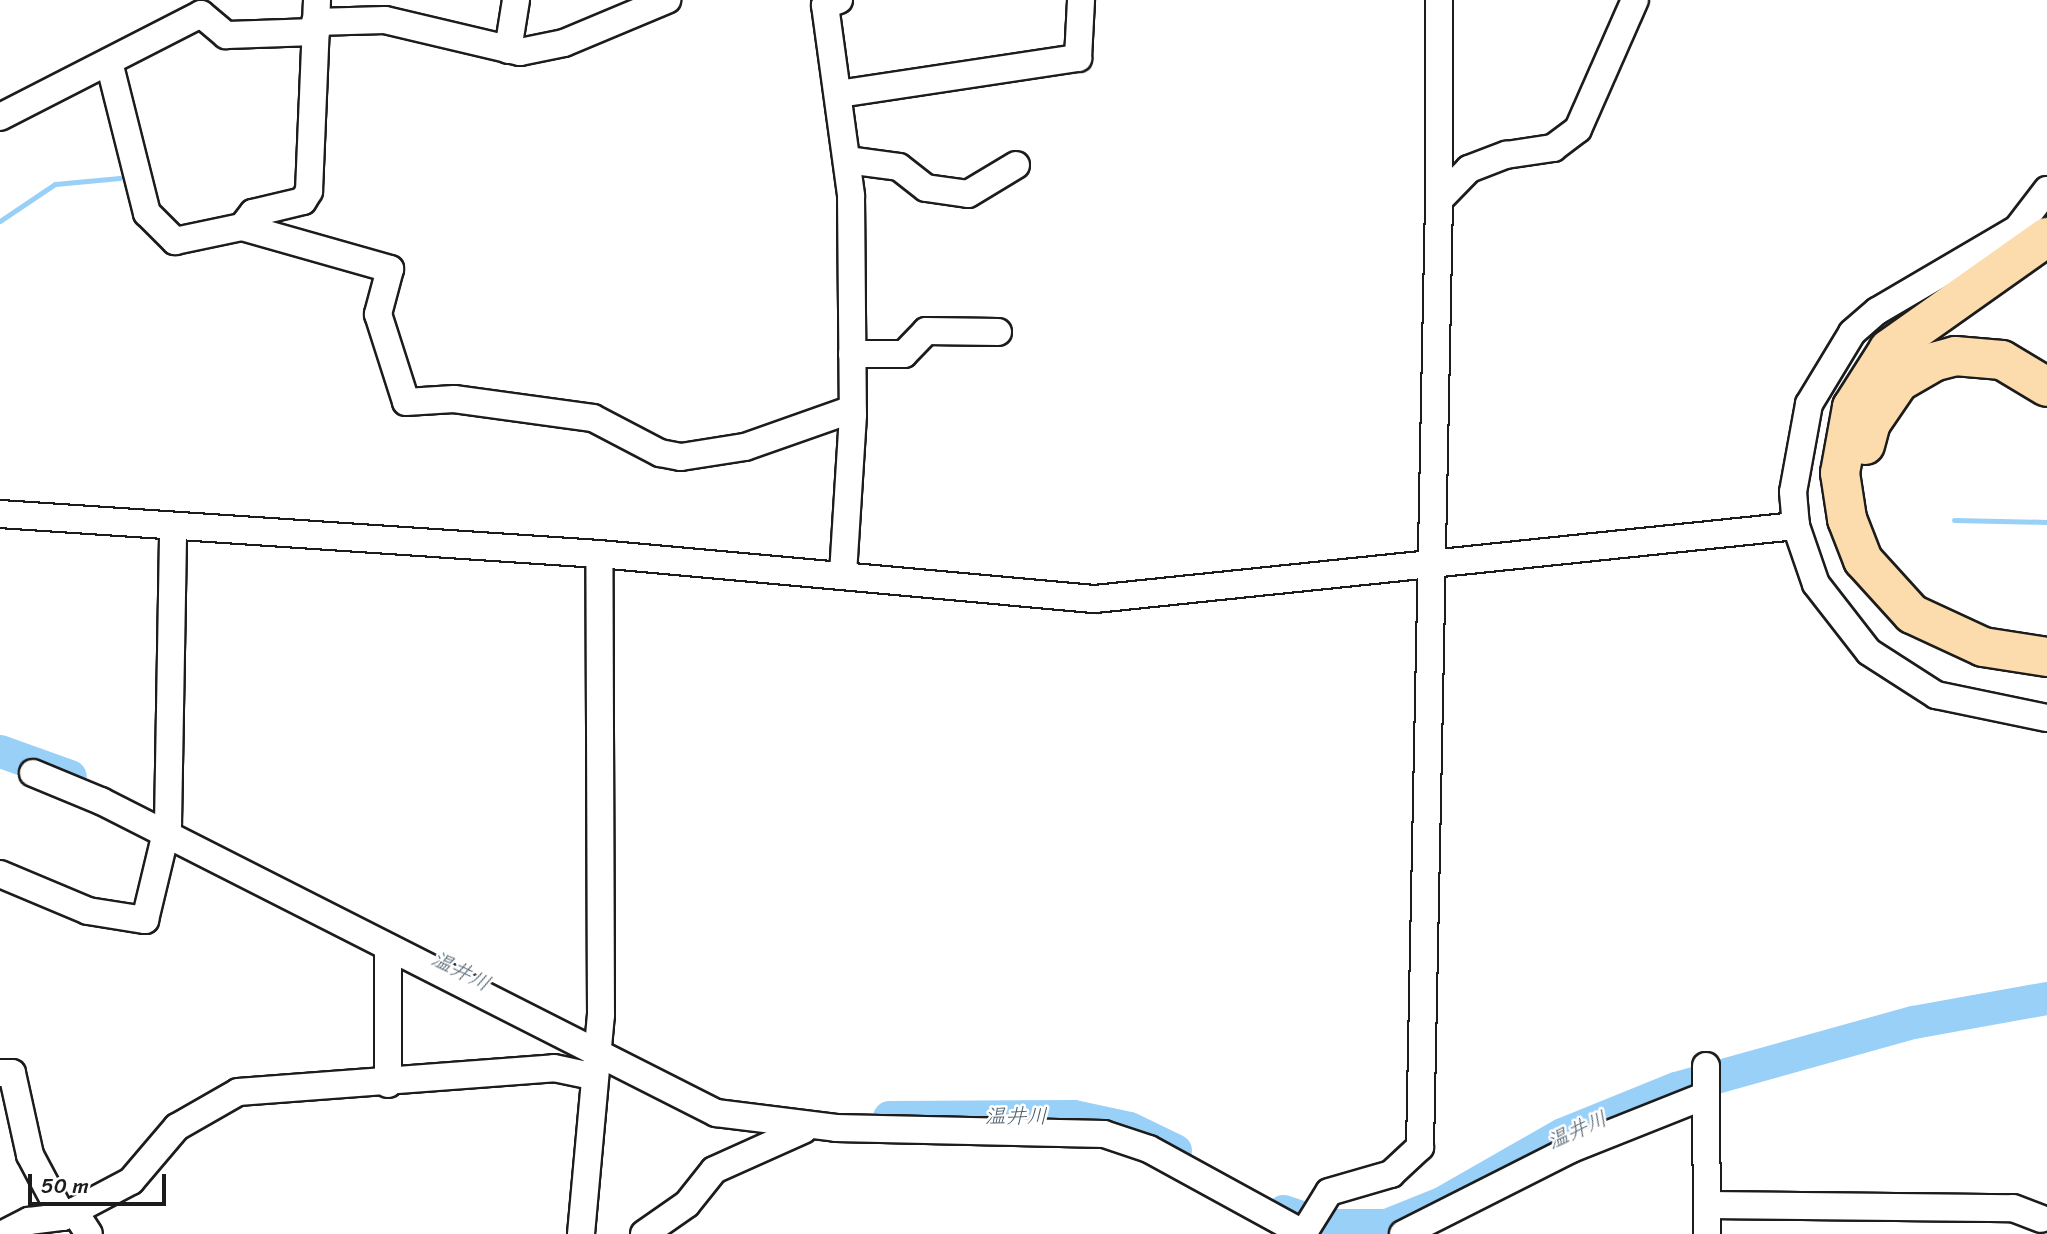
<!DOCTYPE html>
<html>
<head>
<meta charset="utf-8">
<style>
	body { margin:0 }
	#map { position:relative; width:2047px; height:1234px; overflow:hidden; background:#fff; font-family:Sriracha,"Klee One",sans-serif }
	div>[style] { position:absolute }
	.stream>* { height:5px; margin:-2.5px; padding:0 2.5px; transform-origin:2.5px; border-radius:2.5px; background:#99d0f8 }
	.river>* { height:33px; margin:-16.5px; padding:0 16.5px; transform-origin:16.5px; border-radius:16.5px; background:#99d0f8 }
	.roads { filter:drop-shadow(2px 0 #1c1c1c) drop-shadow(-2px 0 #1c1c1c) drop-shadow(0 2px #1c1c1c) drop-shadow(0 -2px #1c1c1c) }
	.minor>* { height:26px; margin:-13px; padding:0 13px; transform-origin:13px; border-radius:13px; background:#fff }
	.highway>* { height:38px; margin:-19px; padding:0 19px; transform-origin:19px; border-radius:19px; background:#fcdcac }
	span { translate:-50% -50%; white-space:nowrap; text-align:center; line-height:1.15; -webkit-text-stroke:5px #fff; paint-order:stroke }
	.water-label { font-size:21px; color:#485b69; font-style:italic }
	.scale { position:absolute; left:28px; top:1174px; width:138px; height:32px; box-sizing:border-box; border:4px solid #1c1c1c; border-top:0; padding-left:9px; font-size:21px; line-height:24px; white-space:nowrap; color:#1c1c1c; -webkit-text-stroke:5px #fff; paint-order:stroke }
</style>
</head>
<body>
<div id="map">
	<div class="stream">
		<i style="left:0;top:221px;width:66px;rotate:-33.9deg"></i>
		<i style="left:55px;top:184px;width:65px;rotate:-5.3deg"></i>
		<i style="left:1954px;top:520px;width:93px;rotate:1.2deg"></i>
	</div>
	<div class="river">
		<i style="left:0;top:751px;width:74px;rotate:19.7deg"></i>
		<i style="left:889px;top:1117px;width:184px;rotate:-0.3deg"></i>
		<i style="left:1073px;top:1116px;width:57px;rotate:12.1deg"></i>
		<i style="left:1129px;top:1128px;width:51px;rotate:25.6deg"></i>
		<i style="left:1283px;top:1211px;width:44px;rotate:18.4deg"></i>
		<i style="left:1325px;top:1225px;width:61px"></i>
		<i style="left:1386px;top:1225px;width:59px;rotate:-21.8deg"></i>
		<i style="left:1441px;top:1203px;width:139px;rotate:-29.7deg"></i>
		<i style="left:1562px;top:1134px;width:123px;rotate:-22deg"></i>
		<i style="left:1676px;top:1088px;width:246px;rotate:-15.6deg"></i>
		<i style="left:1913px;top:1022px;width:136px;rotate:-10.2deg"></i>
	</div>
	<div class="roads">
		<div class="minor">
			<i style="left:839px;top:0;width:15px;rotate:160deg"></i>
			<i style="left:825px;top:5px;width:193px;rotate:82.2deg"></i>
			<i style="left:851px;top:196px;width:219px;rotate:89.5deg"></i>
			<i style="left:853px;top:415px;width:160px;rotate:93.6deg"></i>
			<i style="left:1439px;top:0;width:200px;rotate:90deg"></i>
			<i style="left:315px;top:22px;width:70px;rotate:-1.6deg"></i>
			<i style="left:385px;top:20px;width:139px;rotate:13.3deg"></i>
			<i style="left:520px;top:52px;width:45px;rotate:-11.6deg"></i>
			<i style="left:564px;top:43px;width:112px;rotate:-22.7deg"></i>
			<i style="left:508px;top:50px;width:51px;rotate:-80.9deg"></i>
			<i style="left:109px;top:62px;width:156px;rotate:75.9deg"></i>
			<i style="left:147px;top:213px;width:40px;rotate:45deg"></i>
			<i style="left:175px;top:241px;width:68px;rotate:-11.8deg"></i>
			<i style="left:242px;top:227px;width:154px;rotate:15.8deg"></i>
			<i style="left:390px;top:269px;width:47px;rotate:104.9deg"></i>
			<i style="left:378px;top:314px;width:92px;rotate:72.3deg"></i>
			<i style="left:406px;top:402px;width:48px;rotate:-3.6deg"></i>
			<i style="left:454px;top:399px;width:140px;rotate:7.8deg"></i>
			<i style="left:593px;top:418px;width:76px;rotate:27.6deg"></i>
			<i style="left:660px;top:453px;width:21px;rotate:11deg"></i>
			<i style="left:681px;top:457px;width:65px;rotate:-8.9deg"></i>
			<i style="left:745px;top:447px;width:114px;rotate:-19.4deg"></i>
			<i style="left:839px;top:94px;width:242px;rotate:-8.6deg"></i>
			<i style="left:1078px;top:58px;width:58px;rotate:-87deg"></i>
			<i style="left:0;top:117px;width:226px;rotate:-27.1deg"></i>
			<i style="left:201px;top:14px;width:33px;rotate:40deg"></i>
			<i style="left:226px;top:35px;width:90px;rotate:-1.9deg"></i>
			<i style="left:847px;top:160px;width:52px;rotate:7.7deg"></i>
			<i style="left:899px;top:167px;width:34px;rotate:38deg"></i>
			<i style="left:926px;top:188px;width:42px;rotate:8.1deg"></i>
			<i style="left:968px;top:194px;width:56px;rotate:-31.1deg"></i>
			<i style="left:2047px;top:190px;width:49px;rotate:127.6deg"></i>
			<i style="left:2017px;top:229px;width:162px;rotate:149.6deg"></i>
			<i style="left:1877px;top:311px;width:33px;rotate:139deg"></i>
			<i style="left:1852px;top:333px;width:83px;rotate:121.2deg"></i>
			<i style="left:1809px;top:404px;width:89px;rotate:100.3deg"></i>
			<i style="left:1793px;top:492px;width:34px;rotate:85deg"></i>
			<i style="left:1796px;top:526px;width:61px;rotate:71deg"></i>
			<i style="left:1816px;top:584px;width:86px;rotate:52.1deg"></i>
			<i style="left:1869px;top:652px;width:80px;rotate:32.7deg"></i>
			<i style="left:1936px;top:695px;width:113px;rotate:11.7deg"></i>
			<i style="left:242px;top:227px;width:18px;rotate:-52deg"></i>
			<i style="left:253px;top:213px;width:51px;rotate:-13.5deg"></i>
			<i style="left:303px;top:201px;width:12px;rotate:-59deg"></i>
			<i style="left:309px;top:191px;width:191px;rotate:-87.6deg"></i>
			<i style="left:852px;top:354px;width:52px"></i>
			<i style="left:904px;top:354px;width:32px;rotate:-46deg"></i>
			<i style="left:926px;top:331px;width:72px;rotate:0.8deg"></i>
			<i style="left:0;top:514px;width:600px;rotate:3.82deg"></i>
			<i style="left:599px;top:554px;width:498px;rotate:5.2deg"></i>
			<i style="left:1095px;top:599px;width:705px;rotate:-5.95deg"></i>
			<i style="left:33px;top:773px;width:74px;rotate:22.4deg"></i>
			<i style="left:101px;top:801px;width:690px;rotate:26.9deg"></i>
			<i style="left:716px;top:1113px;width:121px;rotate:7.1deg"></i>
			<i style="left:836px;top:1128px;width:268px;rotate:1.3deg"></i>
			<i style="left:1104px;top:1134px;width:47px;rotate:18.4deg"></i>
			<i style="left:1149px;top:1149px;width:177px;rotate:28.7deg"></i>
			<i style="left:0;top:874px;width:95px;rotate:22.8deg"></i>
			<i style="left:88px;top:911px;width:58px;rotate:9deg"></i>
			<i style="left:145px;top:920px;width:99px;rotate:-76.5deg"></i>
			<i style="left:168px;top:824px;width:298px;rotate:-89deg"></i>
			<i style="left:388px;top:951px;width:133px;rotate:90deg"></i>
			<i style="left:1706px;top:1066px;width:168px;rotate:89.7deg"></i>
			<i style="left:0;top:1073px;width:12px"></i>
			<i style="left:12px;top:1073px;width:84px;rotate:77.6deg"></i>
			<i style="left:30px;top:1155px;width:70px;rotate:62deg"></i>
			<i style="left:1708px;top:1205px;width:305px;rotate:0.6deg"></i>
			<i style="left:2013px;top:1208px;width:30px;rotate:21deg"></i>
			<i style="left:74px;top:1211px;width:27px;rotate:57deg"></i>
			<i style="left:3px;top:1234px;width:29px;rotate:-27deg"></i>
			<i style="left:29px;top:1221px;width:34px;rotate:-7deg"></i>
			<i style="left:63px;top:1217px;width:77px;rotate:-27.9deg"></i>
			<i style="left:131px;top:1181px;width:71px;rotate:-49.6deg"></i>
			<i style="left:177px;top:1127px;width:70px;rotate:-29.8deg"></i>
			<i style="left:238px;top:1092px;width:317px;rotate:-4.3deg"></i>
			<i style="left:554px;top:1068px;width:39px;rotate:12deg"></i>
			<i style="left:581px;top:1234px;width:220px;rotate:-84.8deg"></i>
			<i style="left:601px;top:1015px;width:461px;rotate:-90.2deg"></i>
			<i style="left:644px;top:1234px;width:52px;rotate:-34.9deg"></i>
			<i style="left:687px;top:1204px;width:43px;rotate:-51.5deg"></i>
			<i style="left:714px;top:1170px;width:98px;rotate:-24.2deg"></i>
			<i style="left:1303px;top:1234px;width:49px;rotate:-58.2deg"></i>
			<i style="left:1329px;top:1192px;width:65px;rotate:-16.2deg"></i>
			<i style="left:1391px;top:1174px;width:40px;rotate:-43deg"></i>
			<i style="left:1420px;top:1147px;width:947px;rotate:-88.85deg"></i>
			<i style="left:1439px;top:200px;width:43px;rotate:-45.9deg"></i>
			<i style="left:1469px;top:169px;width:40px;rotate:-21deg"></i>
			<i style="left:1506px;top:155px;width:48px;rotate:-8.5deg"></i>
			<i style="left:1553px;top:148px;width:31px;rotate:-37deg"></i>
			<i style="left:1578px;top:129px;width:141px;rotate:-66.2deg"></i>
			<i style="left:1403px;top:1234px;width:188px;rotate:-26.8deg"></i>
			<i style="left:1571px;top:1149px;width:143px;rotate:-21.7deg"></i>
		</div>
		<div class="highway">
			<i style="left:2047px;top:237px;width:194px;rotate:144.7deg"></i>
			<i style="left:1889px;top:349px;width:69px;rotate:122.5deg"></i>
			<i style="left:1852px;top:407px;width:67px;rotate:100.3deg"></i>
			<i style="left:1840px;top:473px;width:47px;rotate:81.3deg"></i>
			<i style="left:1847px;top:519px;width:44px;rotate:68.7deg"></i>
			<i style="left:1863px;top:560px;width:73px;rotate:47.8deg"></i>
			<i style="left:1912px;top:614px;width:78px;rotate:24.9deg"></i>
			<i style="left:1983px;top:647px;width:65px;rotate:8.9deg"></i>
			<i style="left:1865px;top:445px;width:23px;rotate:-75deg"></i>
			<i style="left:1871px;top:423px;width:50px;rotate:-55.7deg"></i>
			<i style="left:1899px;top:382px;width:39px;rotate:-30deg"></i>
			<i style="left:1933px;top:362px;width:23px;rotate:-15deg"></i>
			<i style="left:1955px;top:356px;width:47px;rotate:4.9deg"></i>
			<i style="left:2002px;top:360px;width:52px;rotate:31deg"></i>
		</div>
	</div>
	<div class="water-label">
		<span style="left:461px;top:971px;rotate:27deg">温井川</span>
		<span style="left:1016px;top:1116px">温井川</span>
		<span style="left:1577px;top:1130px;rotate:-24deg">温井川</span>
	</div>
	<div class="scale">50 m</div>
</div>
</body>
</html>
